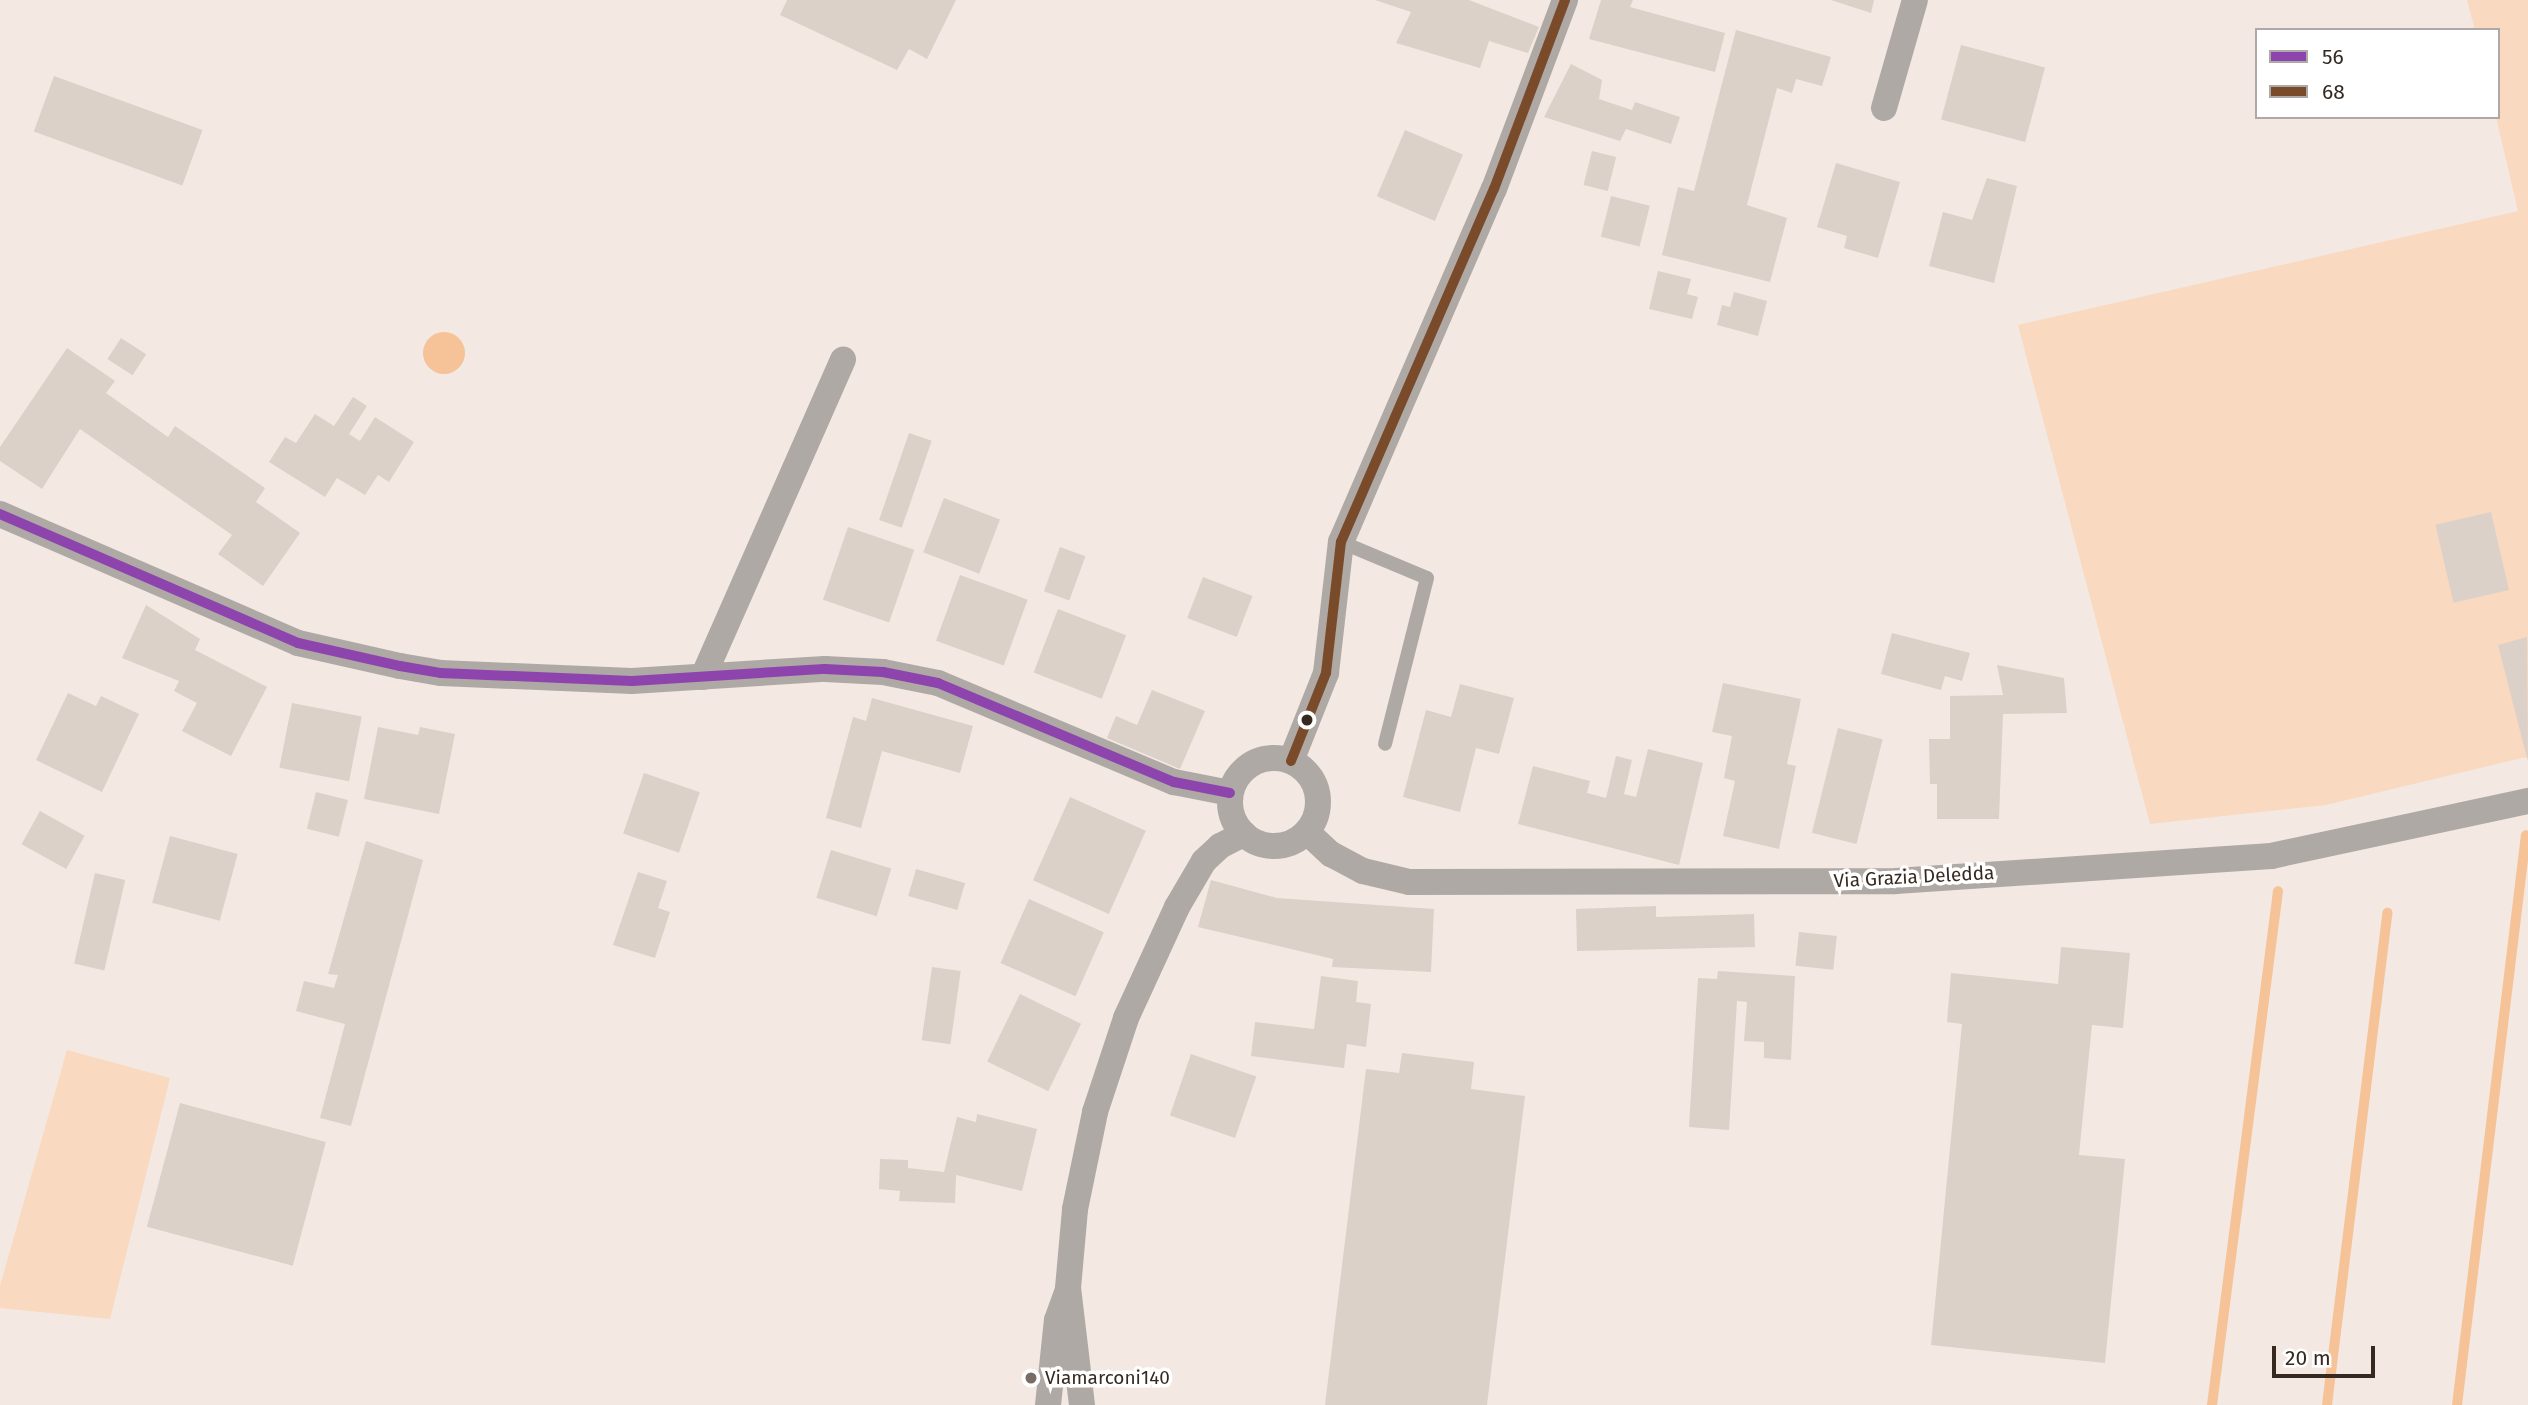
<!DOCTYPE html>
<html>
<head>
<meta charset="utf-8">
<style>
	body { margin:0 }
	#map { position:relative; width:2528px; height:1405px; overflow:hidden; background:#f3e9e2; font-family:"Fira Sans",sans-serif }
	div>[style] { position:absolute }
	.green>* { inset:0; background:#f9d9c0 }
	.water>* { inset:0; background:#f6c297 }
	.round { border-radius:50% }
	.stream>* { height:10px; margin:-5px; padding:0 5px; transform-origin:5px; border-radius:5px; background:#f6c297 }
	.building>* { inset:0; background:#dbd1c9; transform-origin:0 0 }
	.service>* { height:14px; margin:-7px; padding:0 7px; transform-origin:7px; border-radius:7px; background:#afa9a5 }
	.minor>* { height:26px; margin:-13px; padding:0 13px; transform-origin:13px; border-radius:13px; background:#afa9a5 }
	.minor>.ring { margin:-13px; padding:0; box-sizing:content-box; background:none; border:26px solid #afa9a5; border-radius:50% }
	.bus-1>* { height:10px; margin:-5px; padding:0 5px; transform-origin:5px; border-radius:5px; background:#8e44ad }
	.bus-2>* { height:10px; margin:-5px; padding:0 5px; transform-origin:5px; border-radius:5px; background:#7a4b2a }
	.dots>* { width:19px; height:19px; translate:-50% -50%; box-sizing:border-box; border:4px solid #fff; border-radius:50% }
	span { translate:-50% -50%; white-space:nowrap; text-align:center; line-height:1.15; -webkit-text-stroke:7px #fff; paint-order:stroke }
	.street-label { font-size:19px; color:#352920 }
	.poi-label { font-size:19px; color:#352920 }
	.left { translate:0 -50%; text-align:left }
	.legend { position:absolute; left:2255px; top:28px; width:245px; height:91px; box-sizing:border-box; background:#fff; border:2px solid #aea9a6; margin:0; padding:9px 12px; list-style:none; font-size:21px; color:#352920 }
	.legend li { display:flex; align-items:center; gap:14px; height:35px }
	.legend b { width:35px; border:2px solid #aea9a6 }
	.scale { position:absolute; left:2272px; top:1346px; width:103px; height:32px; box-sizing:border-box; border:4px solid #352920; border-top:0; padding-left:9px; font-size:21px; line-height:24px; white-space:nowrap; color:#352920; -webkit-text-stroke:5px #fff; paint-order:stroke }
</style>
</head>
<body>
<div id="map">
	<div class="green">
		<i style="clip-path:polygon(2467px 0,2528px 0,2528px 761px,2526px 757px,2326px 805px,2150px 824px,2018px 325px,2518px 211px,2496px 117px,2498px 30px,2475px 30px)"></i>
		<i style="clip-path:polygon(67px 1050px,170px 1078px,110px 1319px,0 1308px,0 1286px)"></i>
	</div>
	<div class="water">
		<i class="round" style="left:423px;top:332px;width:42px;height:42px"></i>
	</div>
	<div class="stream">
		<i style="left:2212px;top:1405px;width:518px;rotate:-82.68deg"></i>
		<i style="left:2327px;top:1405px;width:496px;rotate:-83deg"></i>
		<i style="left:2457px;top:1405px;width:574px;rotate:-83.1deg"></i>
	</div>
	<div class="building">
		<i style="clip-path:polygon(787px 0,956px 0,927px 59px,909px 49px,897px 70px,780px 15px)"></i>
		<i style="clip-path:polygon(1375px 0,1469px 0,1539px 27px,1528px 53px,1489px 41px,1480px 68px,1396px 43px,1411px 12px)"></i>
		<i style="clip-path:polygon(1601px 0,1633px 0,1630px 7px,1725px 33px,1715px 72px,1589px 39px)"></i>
		<i style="clip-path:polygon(1831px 0,1874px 0,1871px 13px)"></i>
		<i style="clip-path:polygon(1736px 30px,1831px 57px,1822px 86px,1796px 79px,1792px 93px,1777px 88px,1747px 205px,1787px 218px,1770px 282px,1662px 255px,1678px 187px,1694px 191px)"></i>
		<i style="left:1961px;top:45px;width:87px;height:77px;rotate:15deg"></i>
		<i style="clip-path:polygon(1571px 64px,1602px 80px,1599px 99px,1632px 110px,1635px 102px,1680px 117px,1671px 144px,1626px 129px,1620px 141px,1544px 117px)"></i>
		<i style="left:54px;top:76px;width:158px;height:59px;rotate:20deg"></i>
		<i style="left:1405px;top:130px;width:63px;height:72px;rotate:23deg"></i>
		<i style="left:1592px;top:151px;width:25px;height:35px;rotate:14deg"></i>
		<i style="clip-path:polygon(1836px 163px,1900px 182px,1878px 258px,1844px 248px,1847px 236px,1817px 227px)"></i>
		<i style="clip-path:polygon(1987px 178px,2017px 186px,1994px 283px,1929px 266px,1943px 212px,1972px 220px)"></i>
		<i style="left:1611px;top:196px;width:40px;height:42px;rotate:14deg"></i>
		<i style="clip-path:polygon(1658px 271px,1691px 279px,1687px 294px,1698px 297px,1692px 319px,1649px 309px)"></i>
		<i style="clip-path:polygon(1734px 292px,1767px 301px,1758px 336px,1717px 325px,1722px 305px,1730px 307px)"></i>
		<i style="left:121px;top:338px;width:30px;height:25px;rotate:33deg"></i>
		<i style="clip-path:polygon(67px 348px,115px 381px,106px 393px,168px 437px,175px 426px,265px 488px,256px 502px,300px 533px,263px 586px,218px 554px,232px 535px,80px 429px,42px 489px,0 461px,0 447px)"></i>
		<i style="clip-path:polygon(353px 397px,367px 406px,349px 434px,360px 441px,375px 417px,414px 442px,389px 482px,378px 475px,365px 495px,337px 478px,325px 497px,269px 462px,285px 437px,296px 443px,315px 414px,334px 426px)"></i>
		<i style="left:909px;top:433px;width:24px;height:92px;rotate:19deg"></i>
		<i style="left:944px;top:498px;width:60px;height:58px;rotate:21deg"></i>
		<i style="left:2491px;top:512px;width:80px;height:57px;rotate:77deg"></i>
		<i style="left:848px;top:527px;width:70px;height:77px;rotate:19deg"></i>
		<i style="left:1060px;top:547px;width:27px;height:47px;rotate:20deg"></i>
		<i style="left:960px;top:575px;width:72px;height:70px;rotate:20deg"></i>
		<i style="left:1203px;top:577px;width:53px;height:44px;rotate:21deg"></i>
		<i style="clip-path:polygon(146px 605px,200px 639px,195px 650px,267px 687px,231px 756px,182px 731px,197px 703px,174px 691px,179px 681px,122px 658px)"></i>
		<i style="left:1058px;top:609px;width:73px;height:68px;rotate:21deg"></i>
		<i style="clip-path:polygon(1892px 633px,1970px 653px,1962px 681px,1945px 676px,1941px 690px,1881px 674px)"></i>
		<i style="clip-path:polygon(2527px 637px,2528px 758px,2527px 758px,2498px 645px)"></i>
		<i style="clip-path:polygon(1997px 665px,2064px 678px,2067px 713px,2003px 714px,1999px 819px,1937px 819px,1937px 784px,1930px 784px,1929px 739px,1950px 739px,1950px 696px,2003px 695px)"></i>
		<i style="clip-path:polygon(1723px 683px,1801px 699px,1787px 764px,1796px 766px,1779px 849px,1723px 836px,1735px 781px,1724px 778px,1732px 736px,1712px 732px)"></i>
		<i style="clip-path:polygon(1460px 684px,1514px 698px,1499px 754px,1476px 748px,1460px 812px,1403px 797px,1426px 710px,1451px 717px)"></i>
		<i style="clip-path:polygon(1152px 690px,1205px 711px,1180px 769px,1107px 738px,1116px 716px,1137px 725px)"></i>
		<i style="clip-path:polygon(68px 693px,96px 706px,101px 696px,139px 714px,102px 792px,36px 760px)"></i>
		<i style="clip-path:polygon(872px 698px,973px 726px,960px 773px,882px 751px,861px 828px,826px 818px,853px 717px,866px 721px)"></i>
		<i style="left:292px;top:703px;width:71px;height:66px;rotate:11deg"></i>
		<i style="clip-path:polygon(378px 727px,418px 735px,420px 727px,455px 734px,439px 814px,364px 799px)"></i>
		<i style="left:1838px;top:728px;width:46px;height:108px;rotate:14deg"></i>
		<i style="clip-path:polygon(1648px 749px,1703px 763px,1679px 865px,1518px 824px,1533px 766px,1590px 781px,1587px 793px,1606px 798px,1616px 756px,1632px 760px,1624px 794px,1636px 797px)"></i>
		<i style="left:644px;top:773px;width:59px;height:64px;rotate:19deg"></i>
		<i style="left:316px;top:792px;width:33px;height:38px;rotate:14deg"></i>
		<i style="left:1070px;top:797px;width:83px;height:91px;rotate:24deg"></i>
		<i style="left:40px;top:811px;width:51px;height:38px;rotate:29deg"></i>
		<i style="left:170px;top:836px;width:70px;height:69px;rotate:15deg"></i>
		<i style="clip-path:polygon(366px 841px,423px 860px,351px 1126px,320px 1118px,345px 1024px,296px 1011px,304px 981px,334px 988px,338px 975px,328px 974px)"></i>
		<i style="left:831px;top:850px;width:63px;height:50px;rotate:17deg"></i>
		<i style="left:916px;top:869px;width:51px;height:28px;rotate:16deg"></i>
		<i style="clip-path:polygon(638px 872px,667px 881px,658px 908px,670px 912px,655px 958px,613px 945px)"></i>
		<i style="left:95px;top:873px;width:31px;height:93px;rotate:13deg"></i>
		<i style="clip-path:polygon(1211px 880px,1277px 898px,1434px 909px,1431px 972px,1332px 967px,1333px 959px,1198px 927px)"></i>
		<i style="left:1029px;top:899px;width:82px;height:70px;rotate:24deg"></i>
		<i style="clip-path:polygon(1656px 906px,1656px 917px,1754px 914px,1755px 947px,1577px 951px,1576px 909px)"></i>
		<i style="left:1799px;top:932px;width:38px;height:34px;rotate:6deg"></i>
		<i style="clip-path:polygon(2061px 947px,2130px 953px,2123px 1028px,2092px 1025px,2079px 1155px,2125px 1159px,2105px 1363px,1931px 1345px,1962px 1024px,1947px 1022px,1951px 973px,2058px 984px)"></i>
		<i style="left:932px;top:967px;width:29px;height:74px;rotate:8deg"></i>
		<i style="clip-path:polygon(1718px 971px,1795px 976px,1791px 1060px,1764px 1058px,1764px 1042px,1744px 1041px,1747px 1002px,1737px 1001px,1729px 1130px,1689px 1127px,1698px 978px,1717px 979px)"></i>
		<i style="clip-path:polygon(1321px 976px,1358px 981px,1356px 1002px,1371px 1004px,1366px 1047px,1347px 1044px,1344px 1068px,1251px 1056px,1255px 1022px,1314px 1029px)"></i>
		<i style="left:1020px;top:994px;width:68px;height:75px;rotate:26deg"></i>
		<i style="clip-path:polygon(1402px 1053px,1474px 1062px,1471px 1089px,1525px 1096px,1487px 1405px,1325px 1405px,1366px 1069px,1399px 1073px)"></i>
		<i style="left:1191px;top:1054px;width:69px;height:65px;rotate:19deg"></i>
		<i style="left:180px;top:1103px;width:151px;height:128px;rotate:15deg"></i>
		<i style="clip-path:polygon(977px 1114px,1037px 1129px,1022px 1191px,956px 1175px,955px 1203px,899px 1201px,900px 1191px,879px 1189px,880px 1159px,908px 1160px,908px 1168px,944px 1172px,957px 1117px,976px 1122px)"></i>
	</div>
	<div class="service">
		<i style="left:1341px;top:542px;width:93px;rotate:22.7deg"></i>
		<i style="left:1427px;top:578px;width:171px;rotate:104.2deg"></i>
	</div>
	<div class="minor">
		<i style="left:1884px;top:108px;width:112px;rotate:-74deg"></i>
		<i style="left:0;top:514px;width:325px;rotate:23.4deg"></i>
		<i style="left:298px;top:643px;width:105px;rotate:12.7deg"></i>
		<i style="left:400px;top:666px;width:42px;rotate:9.7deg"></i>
		<i style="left:441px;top:673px;width:191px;rotate:2.4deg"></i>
		<i style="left:632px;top:681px;width:193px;rotate:-3.6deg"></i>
		<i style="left:825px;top:669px;width:58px;rotate:3deg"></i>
		<i style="left:883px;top:672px;width:56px;rotate:11.3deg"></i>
		<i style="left:938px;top:683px;width:256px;rotate:22.8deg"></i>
		<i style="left:1174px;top:782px;width:57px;rotate:11.1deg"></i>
		<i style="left:703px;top:677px;width:347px;rotate:-66.2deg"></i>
		<i class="ring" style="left:1230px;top:758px;width:62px;height:62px"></i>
		<i style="left:1291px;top:761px;width:95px;rotate:-68.3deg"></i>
		<i style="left:1326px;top:673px;width:132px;rotate:-83.5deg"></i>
		<i style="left:1341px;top:542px;width:385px;rotate:-66.6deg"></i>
		<i style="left:1494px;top:189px;width:202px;rotate:-69.4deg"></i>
		<i style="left:1307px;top:832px;width:33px;rotate:43deg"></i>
		<i style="left:1331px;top:854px;width:36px;rotate:28deg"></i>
		<i style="left:1363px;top:871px;width:47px;rotate:13.4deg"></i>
		<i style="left:1409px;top:882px;width:487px;rotate:-0.1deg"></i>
		<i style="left:1896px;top:881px;width:376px;rotate:-3.8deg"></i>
		<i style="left:2271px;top:856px;width:263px;rotate:-12.1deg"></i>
		<i style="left:1048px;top:1405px;width:85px;rotate:-84deg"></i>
		<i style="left:1057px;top:1320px;width:29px;rotate:-70deg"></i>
		<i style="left:1082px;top:1405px;width:118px;rotate:-96.8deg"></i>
		<i style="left:1068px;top:1288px;width:79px;rotate:-84.9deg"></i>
		<i style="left:1075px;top:1209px;width:99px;rotate:-78.3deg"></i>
		<i style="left:1095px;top:1112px;width:99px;rotate:-71.7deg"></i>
		<i style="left:1126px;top:1018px;width:122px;rotate:-65.3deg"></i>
		<i style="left:1177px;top:907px;width:53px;rotate:-59.6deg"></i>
		<i style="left:1204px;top:861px;width:22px;rotate:-43deg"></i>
		<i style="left:1220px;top:846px;width:27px;rotate:-27deg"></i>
	</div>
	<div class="bus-1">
		<i style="left:0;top:514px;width:325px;rotate:23.4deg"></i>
		<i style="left:298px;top:643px;width:105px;rotate:12.7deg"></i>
		<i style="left:400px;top:666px;width:42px;rotate:9.7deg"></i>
		<i style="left:441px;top:673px;width:191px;rotate:2.4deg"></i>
		<i style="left:632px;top:681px;width:193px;rotate:-3.6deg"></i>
		<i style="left:825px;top:669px;width:58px;rotate:3deg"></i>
		<i style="left:883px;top:672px;width:56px;rotate:11.3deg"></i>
		<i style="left:938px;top:683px;width:256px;rotate:22.8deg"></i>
		<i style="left:1174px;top:782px;width:57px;rotate:11.1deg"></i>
	</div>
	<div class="bus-2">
		<i style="left:1291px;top:761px;width:95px;rotate:-68.3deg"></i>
		<i style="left:1326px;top:673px;width:132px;rotate:-83.5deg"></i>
		<i style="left:1341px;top:542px;width:385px;rotate:-66.6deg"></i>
		<i style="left:1494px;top:189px;width:202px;rotate:-69.4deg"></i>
	</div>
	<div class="dots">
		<i style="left:1307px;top:720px;background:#352920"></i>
		<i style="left:1031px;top:1378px;background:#786c64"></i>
	</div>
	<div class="street-label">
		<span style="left:1914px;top:877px;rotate:-3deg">Via Grazia Deledda</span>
	</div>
	<div class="poi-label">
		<span class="left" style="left:1045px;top:1378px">Viamarconi140</span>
	</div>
	<ul class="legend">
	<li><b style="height:9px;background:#8e44ad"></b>56</li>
	<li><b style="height:9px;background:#7a4b2a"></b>68</li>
	</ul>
	<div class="scale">20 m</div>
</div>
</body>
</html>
